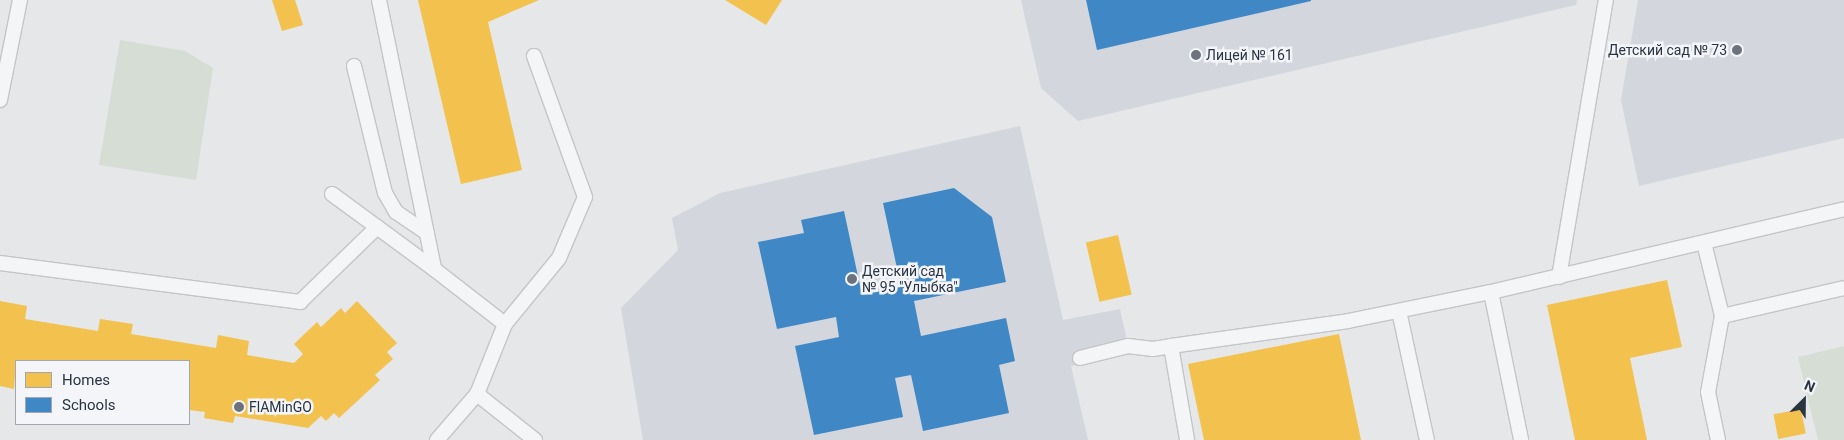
<!DOCTYPE html>
<html>
<head>
<meta charset="utf-8">
<style>
	body { margin:0 }
	#map { position:relative; width:1844px; height:440px; overflow:hidden; background:#e5e7e9; font-family:Roboto,sans-serif }
	div>[style] { position:absolute }
	.built>* { inset:0; background:#d3d6dc }
	.green>* { inset:0; background:#d6ddd5 }
	.homes>* { inset:0; background:#f2c14e; transform-origin:0 0 }
	.schools>* { inset:0; background:#3f88c5 }
	.roads { filter:drop-shadow(1px 0 #c3c5c7) drop-shadow(-1px 0 #c3c5c7) drop-shadow(0 1px #c3c5c7) drop-shadow(0 -1px #c3c5c7) }
	.lane>* { height:14px; margin:-7px; padding:0 7px; transform-origin:7px; border-radius:7px; background:#f4f5f6 }
	.dots>* { width:14px; height:14px; translate:-50% -50%; box-sizing:border-box; border:2px solid #f3f5f8; border-radius:50% }
	span { translate:-50% -50%; white-space:nowrap; text-align:center; line-height:1.15; -webkit-text-stroke:5px #f3f5f8; paint-order:stroke }
	.poi-label { font-size:14px; color:#2b3443 }
	.right { translate:-100% -50%; text-align:right }
	.left { translate:0 -50%; text-align:left }
	.legend { position:absolute; left:15px; top:360px; width:175px; height:65px; box-sizing:border-box; background:#f3f5f8; border:1px solid #a3a8b0; margin:0; padding:6px 9px; list-style:none; font-size:15px; color:#2b3443 }
	.legend li { display:flex; align-items:center; gap:10px; height:25px }
	.legend b { width:25px; border:1px solid #a3a8b0 }
	.north { position:absolute; left:1779px; top:375px; width:50px; height:50px; -webkit-text-stroke:4px #f3f5f8; paint-order:stroke; rotate:23deg; font-size:14px; font-weight:700; line-height:20px; text-align:center; color:#2b3443 }
	.north::after { content:''; display:block; margin:auto; width:18px; height:22px; background:#2b3443; clip-path:polygon(50% 0,100% 100%,50% 72%,0 100%) }
</style>
</head>
<body>
<div id="map">
	<div class="built">
		<i style="clip-path:polygon(1021px 0,1577px 0,1576px 5px,1078px 121px,1041px 88px)"></i>
		<i style="clip-path:polygon(1638px 0,1844px 0,1844px 138px,1639px 186px,1621px 100px)"></i>
		<i style="clip-path:polygon(1020px 126px,1063px 320px,1120px 309px,1130px 354px,1071px 366px,1088px 440px,643px 440px,621px 308px,678px 250px,672px 218px,720px 193px)"></i>
	</div>
	<div class="green">
		<i style="clip-path:polygon(120px 40px,185px 51px,213px 68px,196px 180px,99px 165px)"></i>
		<i style="clip-path:polygon(1844px 346px,1844px 440px,1818px 440px,1798px 357px)"></i>
	</div>
	<div class="homes">
		<i style="clip-path:polygon(272px 0,295px 0,303px 25px,282px 31px)"></i>
		<i style="clip-path:polygon(418px 0,539px 0,488px 22px,522px 170px,461px 184px)"></i>
		<i style="clip-path:polygon(725px 0,782px 0,766px 25px)"></i>
		<i style="left:1118px;top:235px;width:61px;height:33px;rotate:77deg"></i>
		<i style="clip-path:polygon(1667px 280px,1682px 347px,1630px 358px,1647px 440px,1575px 440px,1547px 305px)"></i>
		<i style="clip-path:polygon(0 301px,27px 306px,25px 319px,98px 331px,100px 319px,133px 324px,131px 334px,216px 348px,218px 335px,249px 341px,247px 355px,294px 363px,303px 354px,294px 344px,317px 322px,321px 327px,341px 308px,345px 313px,357px 301px,397px 343px,387px 352px,393px 359px,375px 375px,380px 380px,339px 418px,334px 413px,326px 421px,321px 416px,308px 428px,235px 416px,233px 423px,204px 418px,205px 412px,189px 410px,189px 361px,16px 361px,14px 389px,0 386px)"></i>
		<i style="clip-path:polygon(1339px 334px,1361px 440px,1204px 440px,1188px 364px)"></i>
		<i style="left:1801px;top:409px;width:25px;height:28px;rotate:79deg"></i>
	</div>
	<div class="schools">
		<i style="clip-path:polygon(1086px 0,1311px 0,1311px 1px,1097px 50px)"></i>
		<i style="clip-path:polygon(954px 188px,992px 217px,1006px 282px,914px 301px,921px 336px,1006px 318px,1015px 361px,999px 365px,1009px 413px,923px 431px,911px 375px,895px 378px,903px 417px,814px 435px,795px 346px,839px 337px,836px 317px,777px 329px,758px 242px,804px 233px,801px 220px,844px 211px,862px 295px,901px 287px,883px 203px)"></i>
	</div>
	<div class="roads">
		<div class="lane">
			<i style="left:379px;top:0;width:275px;rotate:78.4deg"></i>
			<i style="left:434px;top:269px;width:90px;rotate:37.8deg"></i>
			<i style="left:354px;top:66px;width:131px;rotate:76.3deg"></i>
			<i style="left:385px;top:193px;width:22px;rotate:60deg"></i>
			<i style="left:396px;top:212px;width:37px;rotate:34deg"></i>
			<i style="left:0;top:100px;width:102px;rotate:-78.7deg"></i>
			<i style="left:332px;top:194px;width:56px;rotate:36.3deg"></i>
			<i style="left:1704px;top:243px;width:75px;rotate:76.1deg"></i>
			<i style="left:1722px;top:316px;width:77px;rotate:100.4deg"></i>
			<i style="left:1708px;top:392px;width:49px;rotate:78.2deg"></i>
			<i style="left:0;top:263px;width:303px;rotate:7.4deg"></i>
			<i style="left:300px;top:302px;width:107px;rotate:-44.2deg"></i>
			<i style="left:377px;top:227px;width:71px;rotate:36.4deg"></i>
			<i style="left:1559px;top:277px;width:281px;rotate:-80.4deg"></i>
			<i style="left:1491px;top:292px;width:151px;rotate:78.5deg"></i>
			<i style="left:1399px;top:311px;width:132px;rotate:77.8deg"></i>
			<i style="left:1722px;top:316px;width:125px;rotate:-12.9deg"></i>
			<i style="left:1171px;top:346px;width:179px;rotate:-8deg"></i>
			<i style="left:1348px;top:321px;width:146px;rotate:-11.5deg"></i>
			<i style="left:1491px;top:292px;width:363px;rotate:-13.2deg"></i>
			<i style="left:1080px;top:358px;width:49px;rotate:-14deg"></i>
			<i style="left:1128px;top:346px;width:25px;rotate:7deg"></i>
			<i style="left:1153px;top:349px;width:18px;rotate:-9deg"></i>
			<i style="left:1171px;top:346px;width:95px;rotate:80.3deg"></i>
			<i style="left:477px;top:394px;width:74px;rotate:38.4deg"></i>
			<i style="left:437px;top:440px;width:61px;rotate:-49deg"></i>
			<i style="left:477px;top:394px;width:75px;rotate:-68.2deg"></i>
			<i style="left:505px;top:324px;width:85px;rotate:-50.7deg"></i>
			<i style="left:559px;top:258px;width:66px;rotate:-66.9deg"></i>
			<i style="left:585px;top:197px;width:150px;rotate:-109.9deg"></i>
		</div>
	</div>
	<div class="dots">
		<i style="left:1737px;top:50px;background:#6c737d"></i>
		<i style="left:1196px;top:55px;background:#6c737d"></i>
		<i style="left:852px;top:279px;background:#6c737d"></i>
		<i style="left:239px;top:407px;background:#6c737d"></i>
	</div>
	<div class="poi-label">
		<span class="right" style="left:1727px;top:50px">Детский сад № 73</span>
		<span class="left" style="left:1206px;top:55px">Лицей № 161</span>
		<span class="left" style="left:862px;top:279px">Детский сад<br>№ 95 "Улыбка"</span>
		<span class="left" style="left:249px;top:407px">FlAMinGO</span>
	</div>
	<ul class="legend">
	<li><b style="height:14px;background:#f2c14e"></b>Homes</li>
	<li><b style="height:14px;background:#3f88c5"></b>Schools</li>
	</ul>
	<div class="north">N</div>
</div>
</body>
</html>
